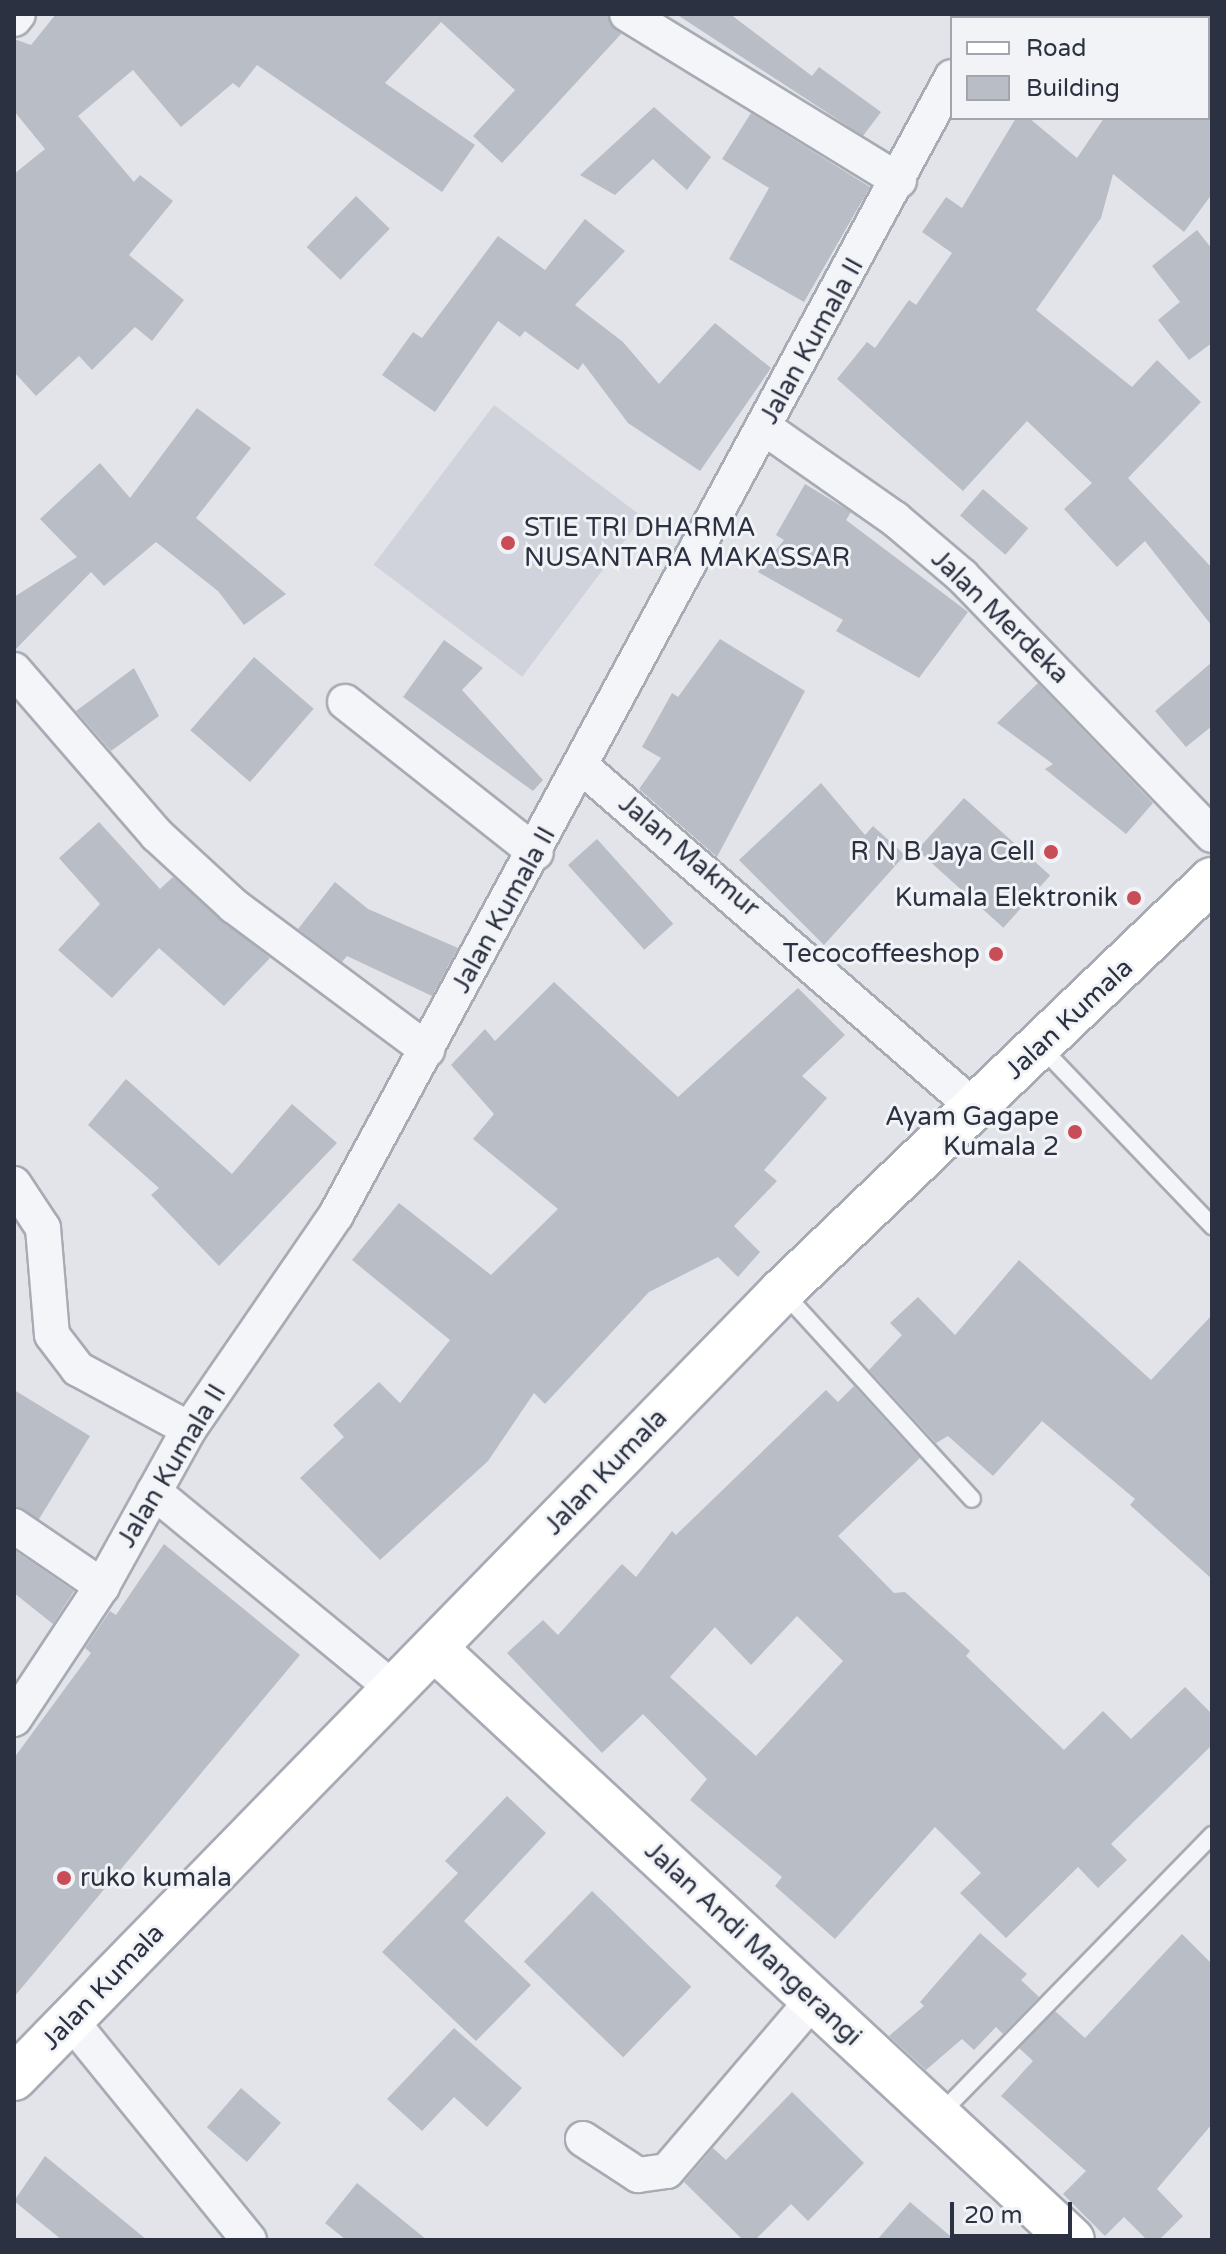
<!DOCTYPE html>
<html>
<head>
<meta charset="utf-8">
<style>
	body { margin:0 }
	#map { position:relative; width:1226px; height:2254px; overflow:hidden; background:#e2e4ea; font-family:"Varela Round",sans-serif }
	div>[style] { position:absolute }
	.built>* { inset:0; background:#d0d3db; transform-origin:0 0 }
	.building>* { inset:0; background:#b9bdc6; transform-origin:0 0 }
	.roads { filter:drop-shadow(2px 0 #a7abb4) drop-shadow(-2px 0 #a7abb4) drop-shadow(0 2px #a7abb4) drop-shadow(0 -2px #a7abb4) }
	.lane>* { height:16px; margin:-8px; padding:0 8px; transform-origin:8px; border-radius:8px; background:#f4f5f8 }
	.street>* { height:34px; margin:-17px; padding:0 17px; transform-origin:17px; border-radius:17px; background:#f4f5f8 }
	.secondary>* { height:44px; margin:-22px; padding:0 22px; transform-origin:22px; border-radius:22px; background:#fff }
	.primary>* { height:44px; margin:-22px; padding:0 22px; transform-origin:22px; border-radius:22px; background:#fff }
	.dots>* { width:22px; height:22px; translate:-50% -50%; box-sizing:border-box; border:4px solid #f1f3f7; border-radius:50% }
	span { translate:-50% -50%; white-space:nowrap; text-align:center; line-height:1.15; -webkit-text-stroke:6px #f1f3f7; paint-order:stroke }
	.street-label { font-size:26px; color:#2b3141 }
	.poi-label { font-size:26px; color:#2b3141 }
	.left { translate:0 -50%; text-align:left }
	.right { translate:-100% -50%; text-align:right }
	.frame { position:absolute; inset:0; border:16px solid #2b3141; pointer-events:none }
	.legend { position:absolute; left:950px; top:16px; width:260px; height:104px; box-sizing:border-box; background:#f1f3f7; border:2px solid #a2a5ae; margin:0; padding:10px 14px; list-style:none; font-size:24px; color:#2b3141 }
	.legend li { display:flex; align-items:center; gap:16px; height:40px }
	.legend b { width:40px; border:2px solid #a2a5ae }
	.scale { position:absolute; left:950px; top:2202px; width:122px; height:36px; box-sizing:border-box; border:4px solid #2b3141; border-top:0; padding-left:10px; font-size:24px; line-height:28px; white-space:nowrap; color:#2b3141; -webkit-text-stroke:6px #f1f3f7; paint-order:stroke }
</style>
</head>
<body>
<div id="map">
	<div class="built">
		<i style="left:494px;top:405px;width:186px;height:200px;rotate:37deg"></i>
	</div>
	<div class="building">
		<i style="clip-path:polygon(56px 14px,607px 14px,621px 34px,502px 163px,473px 136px,515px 90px,441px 22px,385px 83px,475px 145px,442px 192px,257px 65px,239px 88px,233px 83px,181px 127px,133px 70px,78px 116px,134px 182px,140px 175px,173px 201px,129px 255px,184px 300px,152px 341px,135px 327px,92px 370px,79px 356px,36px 396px,14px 372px,14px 174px,45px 149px,14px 111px,14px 39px,31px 45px)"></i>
		<i style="clip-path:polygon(676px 14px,730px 14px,812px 76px,819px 67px,881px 112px,863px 136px)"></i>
		<i style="clip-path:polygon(654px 107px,711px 157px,687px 190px,653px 159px,615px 195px,580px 175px)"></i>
		<i style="clip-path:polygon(751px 113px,870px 187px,804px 302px,729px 259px,769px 188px,722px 159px)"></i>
		<i style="clip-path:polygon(1016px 118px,1029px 118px,1077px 158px,1104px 118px,1212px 118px,1212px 194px,1184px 232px,1113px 174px,1101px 218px,1036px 310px,1132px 387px,1157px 360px,1201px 402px,1128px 478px,1212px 568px,1212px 626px,1145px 541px,1117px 567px,1064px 509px,1092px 483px,1027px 421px,963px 491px,837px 379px,867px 342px,875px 348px,909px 300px,916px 305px,952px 253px,922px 232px,946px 197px,962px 208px)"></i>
		<i style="left:356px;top:196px;width:47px;height:71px;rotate:44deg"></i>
		<i style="clip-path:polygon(585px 219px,625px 251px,575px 305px,623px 342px,659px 384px,715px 323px,771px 368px,700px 471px,628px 423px,583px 363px,578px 370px,525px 331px,520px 337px,498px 321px,435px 412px,382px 375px,413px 332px,422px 338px,498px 236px,545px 270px)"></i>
		<i style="clip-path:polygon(1197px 230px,1212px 249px,1212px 343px,1189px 360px,1158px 320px,1180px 302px,1152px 266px)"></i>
		<i style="clip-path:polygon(197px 408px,251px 448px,196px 518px,286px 594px,244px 625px,218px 591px,156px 542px,104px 586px,91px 572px,14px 651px,14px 597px,77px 557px,40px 519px,100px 463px,130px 498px)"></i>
		<i style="clip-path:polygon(805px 484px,851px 512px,846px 520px,968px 612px,919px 678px,836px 631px,843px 620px,758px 572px,784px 540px,776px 535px)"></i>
		<i style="left:983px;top:489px;width:60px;height:35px;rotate:41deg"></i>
		<i style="clip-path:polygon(720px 639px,805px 691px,717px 857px,639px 789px,661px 758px,642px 747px,672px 693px,678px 697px)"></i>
		<i style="clip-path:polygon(444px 640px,483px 668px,462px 690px,543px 780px,533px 791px,403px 697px)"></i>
		<i style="left:254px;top:657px;width:79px;height:97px;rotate:41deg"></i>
		<i style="clip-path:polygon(1212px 662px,1212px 726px,1186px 747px,1155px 711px)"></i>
		<i style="clip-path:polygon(134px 668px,159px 716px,111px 751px,76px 711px)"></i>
		<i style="clip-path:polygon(1038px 683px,1153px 803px,1126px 834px,1045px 769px,1053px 764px,997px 723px)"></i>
		<i style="clip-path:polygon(821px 783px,865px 835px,873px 826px,905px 855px,824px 945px,739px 860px)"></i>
		<i style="left:964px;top:798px;width:116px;height:70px;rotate:42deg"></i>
		<i style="clip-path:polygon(99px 822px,160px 889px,173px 877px,270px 958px,224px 1006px,159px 948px,112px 998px,58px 950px,100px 904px,59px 858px)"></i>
		<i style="left:597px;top:839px;width:114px;height:39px;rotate:48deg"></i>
		<i style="clip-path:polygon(335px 882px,368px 909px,458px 948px,432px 996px,347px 956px,342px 962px,298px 929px)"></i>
		<i style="clip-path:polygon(554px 982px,678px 1097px,798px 988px,845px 1035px,802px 1076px,827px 1098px,764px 1170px,777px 1181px,734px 1226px,760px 1252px,738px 1277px,718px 1257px,649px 1292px,545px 1404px,534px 1393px,488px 1461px,380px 1560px,300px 1478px,344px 1437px,333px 1425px,379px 1382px,400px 1403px,450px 1340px,352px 1260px,399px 1203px,491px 1275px,558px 1209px,473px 1139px,494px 1114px,451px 1065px,485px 1029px,495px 1041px)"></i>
		<i style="clip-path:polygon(126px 1079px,232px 1174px,292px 1104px,337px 1143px,219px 1266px,151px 1195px,159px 1188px,88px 1125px)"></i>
		<i style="clip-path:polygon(1019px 1260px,1151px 1380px,1212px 1315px,1212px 1579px,1130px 1505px,1135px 1499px,1042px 1421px,993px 1476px,948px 1436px,936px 1443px,869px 1370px,902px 1335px,890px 1323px,918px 1297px,955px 1335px)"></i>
		<i style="clip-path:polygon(evenodd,854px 1386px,920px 1458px,838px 1536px,894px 1593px,905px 1592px,970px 1651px,966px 1656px,1064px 1750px,1103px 1711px,1131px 1739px,1185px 1687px,1212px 1714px,1212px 1745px,1111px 1844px,1127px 1860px,1098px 1888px,1078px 1867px,1006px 1938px,960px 1893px,981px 1873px,935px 1827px,835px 1939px,775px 1886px,782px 1877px,690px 1800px,707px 1779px,643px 1714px,602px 1753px,507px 1653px,543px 1620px,558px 1635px,622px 1564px,636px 1577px,672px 1531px,676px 1535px,826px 1390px,838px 1402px,854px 1386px,797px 1616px,843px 1661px,756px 1756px,670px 1677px,715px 1627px,751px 1665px,797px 1616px)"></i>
		<i style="clip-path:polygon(14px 1390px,90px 1436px,39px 1519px,14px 1506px)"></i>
		<i style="clip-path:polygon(164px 1544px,300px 1655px,14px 1997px,14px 1758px,91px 1653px,85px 1648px,110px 1611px,116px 1615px)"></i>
		<i style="clip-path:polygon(14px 1550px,74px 1591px,53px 1624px,14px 1593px)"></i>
		<i style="clip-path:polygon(507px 1796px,546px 1833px,464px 1921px,531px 1985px,476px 2041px,382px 1952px,458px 1873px,445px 1861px)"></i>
		<i style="left:592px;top:1891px;width:138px;height:98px;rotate:44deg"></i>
		<i style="clip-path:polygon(980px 1933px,1027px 1974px,1021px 1980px,1039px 1997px,1003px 2034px,996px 2027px,974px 2050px,962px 2039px,926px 2070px,889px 2036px,924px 2006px,920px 2002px)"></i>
		<i style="clip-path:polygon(1182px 1934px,1212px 1964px,1212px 2124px,1157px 2189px,1183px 2216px,1159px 2240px,1147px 2240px,1124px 2217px,1105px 2236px,1063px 2194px,1086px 2171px,1001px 2096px,1033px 2061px,1019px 2048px,1055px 2011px,1085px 2038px)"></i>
		<i style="clip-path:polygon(454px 2028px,522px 2088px,487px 2127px,454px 2097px,422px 2131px,387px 2099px)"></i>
		<i style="left:241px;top:2088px;width:53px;height:52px;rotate:41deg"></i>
		<i style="clip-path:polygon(792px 2092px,864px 2163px,808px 2221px,791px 2204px,755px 2240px,743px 2240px,684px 2182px,713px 2148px,726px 2160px)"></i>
		<i style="clip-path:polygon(45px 2156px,147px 2240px,62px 2240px,14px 2201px)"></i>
		<i style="clip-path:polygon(357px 2183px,427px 2240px,346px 2240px,325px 2223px)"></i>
		<i style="clip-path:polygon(910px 2202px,955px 2240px,877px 2240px)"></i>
	</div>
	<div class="roads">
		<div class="lane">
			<i style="left:1041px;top:1047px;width:248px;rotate:46.3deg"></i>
			<i style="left:783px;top:1292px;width:280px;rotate:47.6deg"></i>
			<i style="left:940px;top:2114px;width:390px;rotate:-45.7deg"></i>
		</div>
		<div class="street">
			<i style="left:627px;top:14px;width:319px;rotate:31.5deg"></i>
			<i style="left:980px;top:18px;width:4px;rotate:-63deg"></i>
			<i style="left:14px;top:19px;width:6px;rotate:-51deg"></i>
			<i style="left:765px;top:428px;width:159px;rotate:35deg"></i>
			<i style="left:895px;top:519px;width:88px;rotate:40.4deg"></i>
			<i style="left:962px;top:576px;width:360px;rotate:46deg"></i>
			<i style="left:14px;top:670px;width:218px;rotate:49.1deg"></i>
			<i style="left:157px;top:835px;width:105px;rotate:42.7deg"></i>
			<i style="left:234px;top:906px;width:241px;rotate:36.7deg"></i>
			<i style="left:345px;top:702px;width:243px;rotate:38.3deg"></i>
			<i style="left:581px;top:766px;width:520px;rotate:40.95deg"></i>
			<i style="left:14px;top:1184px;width:53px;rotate:56.6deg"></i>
			<i style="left:43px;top:1228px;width:107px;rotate:85.2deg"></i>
			<i style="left:52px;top:1335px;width:43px;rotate:52.6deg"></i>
			<i style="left:78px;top:1369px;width:126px;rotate:28.4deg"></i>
			<i style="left:154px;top:1492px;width:310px;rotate:39.4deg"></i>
			<i style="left:14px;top:1526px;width:107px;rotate:34.3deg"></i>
			<i style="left:14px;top:1719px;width:159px;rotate:-56.5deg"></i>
			<i style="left:102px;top:1586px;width:179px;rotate:-61deg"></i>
			<i style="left:189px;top:1429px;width:260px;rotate:-55.5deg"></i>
			<i style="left:336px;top:1215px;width:1294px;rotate:-61.57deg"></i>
			<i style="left:71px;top:2021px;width:282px;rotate:50.9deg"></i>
			<i style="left:583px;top:2139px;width:66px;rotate:33.2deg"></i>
			<i style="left:638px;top:2175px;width:29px;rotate:-8deg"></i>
			<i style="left:667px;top:2171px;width:225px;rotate:-49.5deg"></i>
		</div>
		<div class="secondary">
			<i style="left:434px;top:1648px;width:870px;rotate:42.86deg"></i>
		</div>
		<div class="primary">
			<i style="left:14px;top:2078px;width:1100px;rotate:-45.7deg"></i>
			<i style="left:782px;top:1291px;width:595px;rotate:-43.71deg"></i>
		</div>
	</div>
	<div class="dots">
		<i style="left:508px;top:543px;background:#c84d56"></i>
		<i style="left:1051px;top:852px;background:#c84d56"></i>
		<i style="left:1134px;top:898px;background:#c84d56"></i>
		<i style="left:996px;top:954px;background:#c84d56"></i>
		<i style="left:1075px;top:1132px;background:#c84d56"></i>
		<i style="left:64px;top:1878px;background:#c84d56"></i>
	</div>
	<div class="street-label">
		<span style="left:812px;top:341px;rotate:-61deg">Jalan Kumala II</span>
		<span style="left:1000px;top:617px;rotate:44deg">Jalan Merdeka</span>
		<span style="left:689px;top:856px;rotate:40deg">Jalan Makmur</span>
		<span style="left:504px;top:910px;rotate:-61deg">Jalan Kumala II</span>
		<span style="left:1069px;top:1019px;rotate:-43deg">Jalan Kumala</span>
		<span style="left:172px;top:1466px;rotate:-59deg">Jalan Kumala II</span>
		<span style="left:606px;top:1472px;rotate:-46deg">Jalan Kumala</span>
		<span style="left:753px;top:1944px;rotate:43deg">Jalan Andi Mangerangi</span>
		<span style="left:103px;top:1987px;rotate:-46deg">Jalan Kumala</span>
	</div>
	<div class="poi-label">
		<span class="left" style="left:524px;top:543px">STIE TRI DHARMA<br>NUSANTARA MAKASSAR</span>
		<span class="right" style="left:1035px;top:852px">R N B Jaya Cell</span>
		<span class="right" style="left:1118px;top:898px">Kumala Elektronik</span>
		<span class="right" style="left:980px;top:954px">Tecocoffeeshop</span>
		<span class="right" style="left:1059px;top:1132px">Ayam Gagape<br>Kumala 2</span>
		<span class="left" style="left:80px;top:1878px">ruko kumala</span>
	</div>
	<div class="frame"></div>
	<ul class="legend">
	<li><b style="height:10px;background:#fff"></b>Road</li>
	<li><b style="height:22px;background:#b9bdc6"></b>Building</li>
	</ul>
	<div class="scale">20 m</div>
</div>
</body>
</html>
